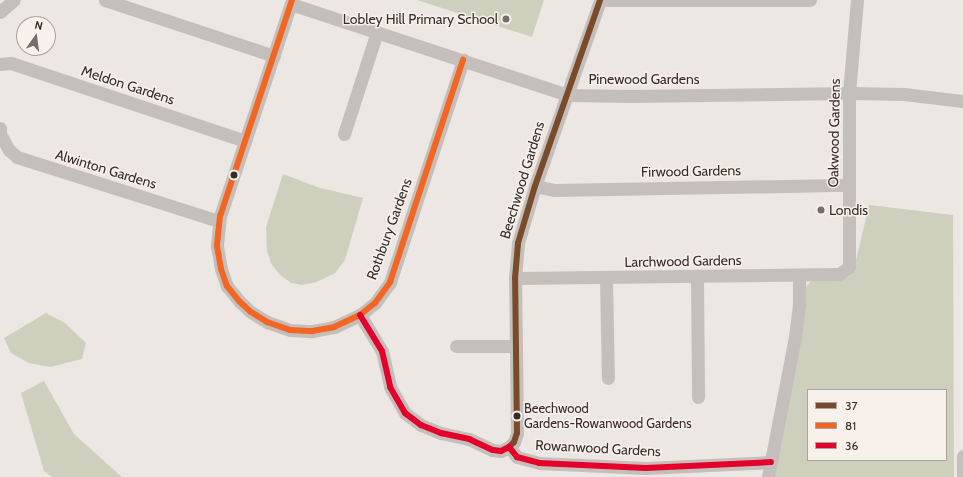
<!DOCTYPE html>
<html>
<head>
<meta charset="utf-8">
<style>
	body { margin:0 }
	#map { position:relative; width:963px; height:477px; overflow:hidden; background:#ece7e2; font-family:Cabin,sans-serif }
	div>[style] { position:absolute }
	.green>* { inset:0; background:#ced0bd }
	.minor>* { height:13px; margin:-6.5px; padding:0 6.5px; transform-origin:6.5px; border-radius:6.5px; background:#c5bfbb }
	.bus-1>* { height:6px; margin:-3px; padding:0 3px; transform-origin:3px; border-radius:3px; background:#7a4b2a }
	.bus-2>* { height:6px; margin:-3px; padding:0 3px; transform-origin:3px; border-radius:3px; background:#f26522 }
	.bus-3>* { height:6px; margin:-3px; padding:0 3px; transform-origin:3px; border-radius:3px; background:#e4002b }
	.dots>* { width:11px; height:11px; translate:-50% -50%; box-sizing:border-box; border:2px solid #f8f0ea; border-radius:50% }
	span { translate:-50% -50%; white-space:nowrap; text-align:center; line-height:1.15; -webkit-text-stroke:3px #f8f0ea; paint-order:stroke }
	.bus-label { font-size:13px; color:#362c29 }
	.left { translate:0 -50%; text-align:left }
	.poi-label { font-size:14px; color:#362c29 }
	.right { translate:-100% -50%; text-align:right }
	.street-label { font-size:14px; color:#362c29 }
	.legend { position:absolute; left:807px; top:389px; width:140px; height:72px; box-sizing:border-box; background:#f8f0ea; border:1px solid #aaa29d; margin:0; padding:5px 7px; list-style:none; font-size:12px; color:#362c29 }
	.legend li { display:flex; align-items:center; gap:8px; height:20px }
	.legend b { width:20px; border:1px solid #aaa29d }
	.north { position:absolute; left:16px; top:16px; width:40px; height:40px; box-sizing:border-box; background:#f8f0ea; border:1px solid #aaa29d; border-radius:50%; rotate:14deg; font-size:11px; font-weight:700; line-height:16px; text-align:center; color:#362c29 }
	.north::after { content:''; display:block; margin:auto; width:14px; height:18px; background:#766d6a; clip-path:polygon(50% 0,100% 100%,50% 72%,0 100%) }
</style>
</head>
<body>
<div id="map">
	<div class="green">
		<i style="clip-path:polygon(417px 0,544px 0,532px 37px)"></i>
		<i style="clip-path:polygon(283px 174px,320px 188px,363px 198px,345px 260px,335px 273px,317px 282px,302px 285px,291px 283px,279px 274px,271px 263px,267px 251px,266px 227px)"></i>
		<i style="clip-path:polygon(evenodd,869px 205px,953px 215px,954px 477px,772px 477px,805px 288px,811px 281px,848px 277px,853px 273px,869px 205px,808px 390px,946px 390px,946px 460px,808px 460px,808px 390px)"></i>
		<i style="clip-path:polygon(46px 313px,65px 323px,86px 343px,82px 359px,50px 367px,29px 363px,11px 353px,4px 338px)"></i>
		<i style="clip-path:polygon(44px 381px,74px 434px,122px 477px,52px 477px,44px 471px,21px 393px)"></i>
	</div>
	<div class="minor">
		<i style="left:105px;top:0;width:178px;rotate:18.3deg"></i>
		<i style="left:292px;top:0;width:228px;rotate:108.4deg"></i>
		<i style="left:220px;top:216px;width:30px;rotate:96deg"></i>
		<i style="left:217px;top:246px;width:23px;rotate:80deg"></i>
		<i style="left:221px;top:269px;width:18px;rotate:71deg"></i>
		<i style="left:227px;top:286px;width:19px;rotate:51deg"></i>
		<i style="left:239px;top:301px;width:16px;rotate:43deg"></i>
		<i style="left:251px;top:312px;width:19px;rotate:32deg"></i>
		<i style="left:267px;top:322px;width:24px;rotate:19deg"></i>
		<i style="left:290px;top:330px;width:22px;rotate:3deg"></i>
		<i style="left:312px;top:331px;width:22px;rotate:-10deg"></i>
		<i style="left:334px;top:327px;width:29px;rotate:-25deg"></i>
		<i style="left:360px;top:315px;width:19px;rotate:-39deg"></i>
		<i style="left:375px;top:303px;width:26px;rotate:-54deg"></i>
		<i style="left:390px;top:282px;width:234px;rotate:-71.8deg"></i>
		<i style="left:607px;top:0;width:203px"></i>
		<i style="left:291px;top:4px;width:291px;rotate:18.2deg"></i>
		<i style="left:567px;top:95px;width:64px;rotate:0.9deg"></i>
		<i style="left:631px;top:96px;width:218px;rotate:-0.8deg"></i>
		<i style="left:849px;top:93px;width:55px;rotate:1deg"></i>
		<i style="left:904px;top:94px;width:59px;rotate:6.8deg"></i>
		<i style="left:0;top:12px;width:18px;rotate:-41deg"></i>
		<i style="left:0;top:64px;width:11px;rotate:-5deg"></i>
		<i style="left:11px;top:63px;width:247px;rotate:18.4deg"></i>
		<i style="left:0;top:128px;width:6px;rotate:90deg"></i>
		<i style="left:0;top:134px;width:18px;rotate:61deg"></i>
		<i style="left:9px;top:150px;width:11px;rotate:41deg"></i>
		<i style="left:17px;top:157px;width:212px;rotate:17.6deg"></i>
		<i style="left:344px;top:134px;width:107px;rotate:-72.1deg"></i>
		<i style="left:535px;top:186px;width:19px;rotate:12deg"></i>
		<i style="left:554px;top:190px;width:294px;rotate:-1deg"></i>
		<i style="left:697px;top:277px;width:120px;rotate:89.5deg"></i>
		<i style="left:515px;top:278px;width:324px;rotate:-0.7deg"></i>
		<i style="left:839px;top:274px;width:12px;rotate:-35deg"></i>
		<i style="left:849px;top:267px;width:174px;rotate:-90deg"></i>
		<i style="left:849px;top:93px;width:93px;rotate:-85.1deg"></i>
		<i style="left:606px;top:278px;width:100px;rotate:88.9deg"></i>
		<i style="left:360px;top:315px;width:42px;rotate:58.6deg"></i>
		<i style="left:382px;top:351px;width:37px;rotate:77deg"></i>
		<i style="left:390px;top:387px;width:30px;rotate:60deg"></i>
		<i style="left:405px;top:413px;width:20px;rotate:37deg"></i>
		<i style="left:421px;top:425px;width:22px;rotate:22deg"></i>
		<i style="left:441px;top:433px;width:29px;rotate:12deg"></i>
		<i style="left:469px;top:439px;width:26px;rotate:25deg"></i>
		<i style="left:493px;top:450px;width:8px;rotate:7deg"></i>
		<i style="left:501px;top:451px;width:9px;rotate:-27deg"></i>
		<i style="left:509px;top:447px;width:13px;rotate:51deg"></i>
		<i style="left:517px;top:457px;width:23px;rotate:15deg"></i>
		<i style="left:539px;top:463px;width:107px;rotate:2.7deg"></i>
		<i style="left:646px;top:468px;width:125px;rotate:-2.7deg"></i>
		<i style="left:456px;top:346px;width:60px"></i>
		<i style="left:509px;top:447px;width:7px;rotate:-45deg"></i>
		<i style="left:514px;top:442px;width:9px;rotate:-72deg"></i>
		<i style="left:517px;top:433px;width:155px;rotate:-90.7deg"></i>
		<i style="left:515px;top:278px;width:35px;rotate:-85deg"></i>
		<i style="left:518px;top:243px;width:59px;rotate:-73.4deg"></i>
		<i style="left:535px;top:186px;width:197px;rotate:-70.7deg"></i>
		<i style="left:768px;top:477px;width:143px;rotate:-79.1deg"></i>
		<i style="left:795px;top:337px;width:34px;rotate:-83deg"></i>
		<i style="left:799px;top:303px;width:27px;rotate:-90deg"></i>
		<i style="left:963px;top:477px;width:21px;rotate:-90deg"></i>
	</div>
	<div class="bus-1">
		<i style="left:509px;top:447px;width:7px;rotate:-45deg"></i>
		<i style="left:514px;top:442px;width:9px;rotate:-72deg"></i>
		<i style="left:517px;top:433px;width:155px;rotate:-90.7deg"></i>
		<i style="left:515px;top:278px;width:35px;rotate:-85deg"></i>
		<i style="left:518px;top:243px;width:59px;rotate:-73.4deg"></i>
		<i style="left:535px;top:186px;width:197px;rotate:-70.7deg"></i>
	</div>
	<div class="bus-2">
		<i style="left:292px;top:0;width:228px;rotate:108.4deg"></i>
		<i style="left:220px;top:216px;width:30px;rotate:96deg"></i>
		<i style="left:217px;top:246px;width:23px;rotate:80deg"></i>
		<i style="left:221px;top:269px;width:18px;rotate:71deg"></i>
		<i style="left:227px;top:286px;width:19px;rotate:51deg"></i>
		<i style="left:239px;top:301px;width:16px;rotate:43deg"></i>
		<i style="left:251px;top:312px;width:19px;rotate:32deg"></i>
		<i style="left:267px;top:322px;width:24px;rotate:19deg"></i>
		<i style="left:290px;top:330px;width:22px;rotate:3deg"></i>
		<i style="left:312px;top:331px;width:22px;rotate:-10deg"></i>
		<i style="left:334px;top:327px;width:29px;rotate:-25deg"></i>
		<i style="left:360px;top:315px;width:19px;rotate:-39deg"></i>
		<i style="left:375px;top:303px;width:26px;rotate:-54deg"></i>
		<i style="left:390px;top:282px;width:234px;rotate:-71.8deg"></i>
	</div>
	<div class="bus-3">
		<i style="left:360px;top:315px;width:42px;rotate:58.6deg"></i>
		<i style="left:382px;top:351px;width:37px;rotate:77deg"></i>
		<i style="left:390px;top:387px;width:30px;rotate:60deg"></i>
		<i style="left:405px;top:413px;width:20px;rotate:37deg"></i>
		<i style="left:421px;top:425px;width:22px;rotate:22deg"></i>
		<i style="left:441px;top:433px;width:29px;rotate:12deg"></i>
		<i style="left:469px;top:439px;width:26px;rotate:25deg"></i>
		<i style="left:493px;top:450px;width:8px;rotate:7deg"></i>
		<i style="left:501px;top:451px;width:9px;rotate:-27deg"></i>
		<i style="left:509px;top:447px;width:13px;rotate:51deg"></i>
		<i style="left:517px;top:457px;width:23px;rotate:15deg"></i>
		<i style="left:539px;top:463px;width:107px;rotate:2.7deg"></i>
		<i style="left:646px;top:468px;width:125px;rotate:-2.7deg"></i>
	</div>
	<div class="dots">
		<i style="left:506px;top:19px;background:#766d6a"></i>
		<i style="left:234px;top:175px;background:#362c29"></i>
		<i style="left:821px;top:210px;background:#766d6a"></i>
		<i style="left:517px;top:416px;background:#362c29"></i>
	</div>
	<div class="bus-label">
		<span class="left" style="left:524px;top:416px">Beechwood<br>Gardens-Rowanwood Gardens</span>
	</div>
	<div class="poi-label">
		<span class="right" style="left:498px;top:19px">Lobley Hill Primary School</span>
		<span class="left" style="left:829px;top:210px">Londis</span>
	</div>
	<div class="street-label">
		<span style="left:644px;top:79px">Pinewood Gardens</span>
		<span style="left:128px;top:85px;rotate:18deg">Meldon Gardens</span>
		<span style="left:834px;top:133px;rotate:-89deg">Oakwood Gardens</span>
		<span style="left:106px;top:169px;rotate:17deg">Alwinton Gardens</span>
		<span style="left:691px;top:171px;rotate:-1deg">Firwood Gardens</span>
		<span style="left:522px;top:180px;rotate:-73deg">Beechwood Gardens</span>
		<span style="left:389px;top:229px;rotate:-70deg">Rothbury Gardens</span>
		<span style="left:683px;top:261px;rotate:-1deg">Larchwood Gardens</span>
		<span style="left:598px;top:448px;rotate:3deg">Rowanwood Gardens</span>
	</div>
	<ul class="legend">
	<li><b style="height:5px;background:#7a4b2a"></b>37</li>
	<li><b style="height:5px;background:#f26522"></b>81</li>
	<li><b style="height:5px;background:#e4002b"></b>36</li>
	</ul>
	<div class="north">N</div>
</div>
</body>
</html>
